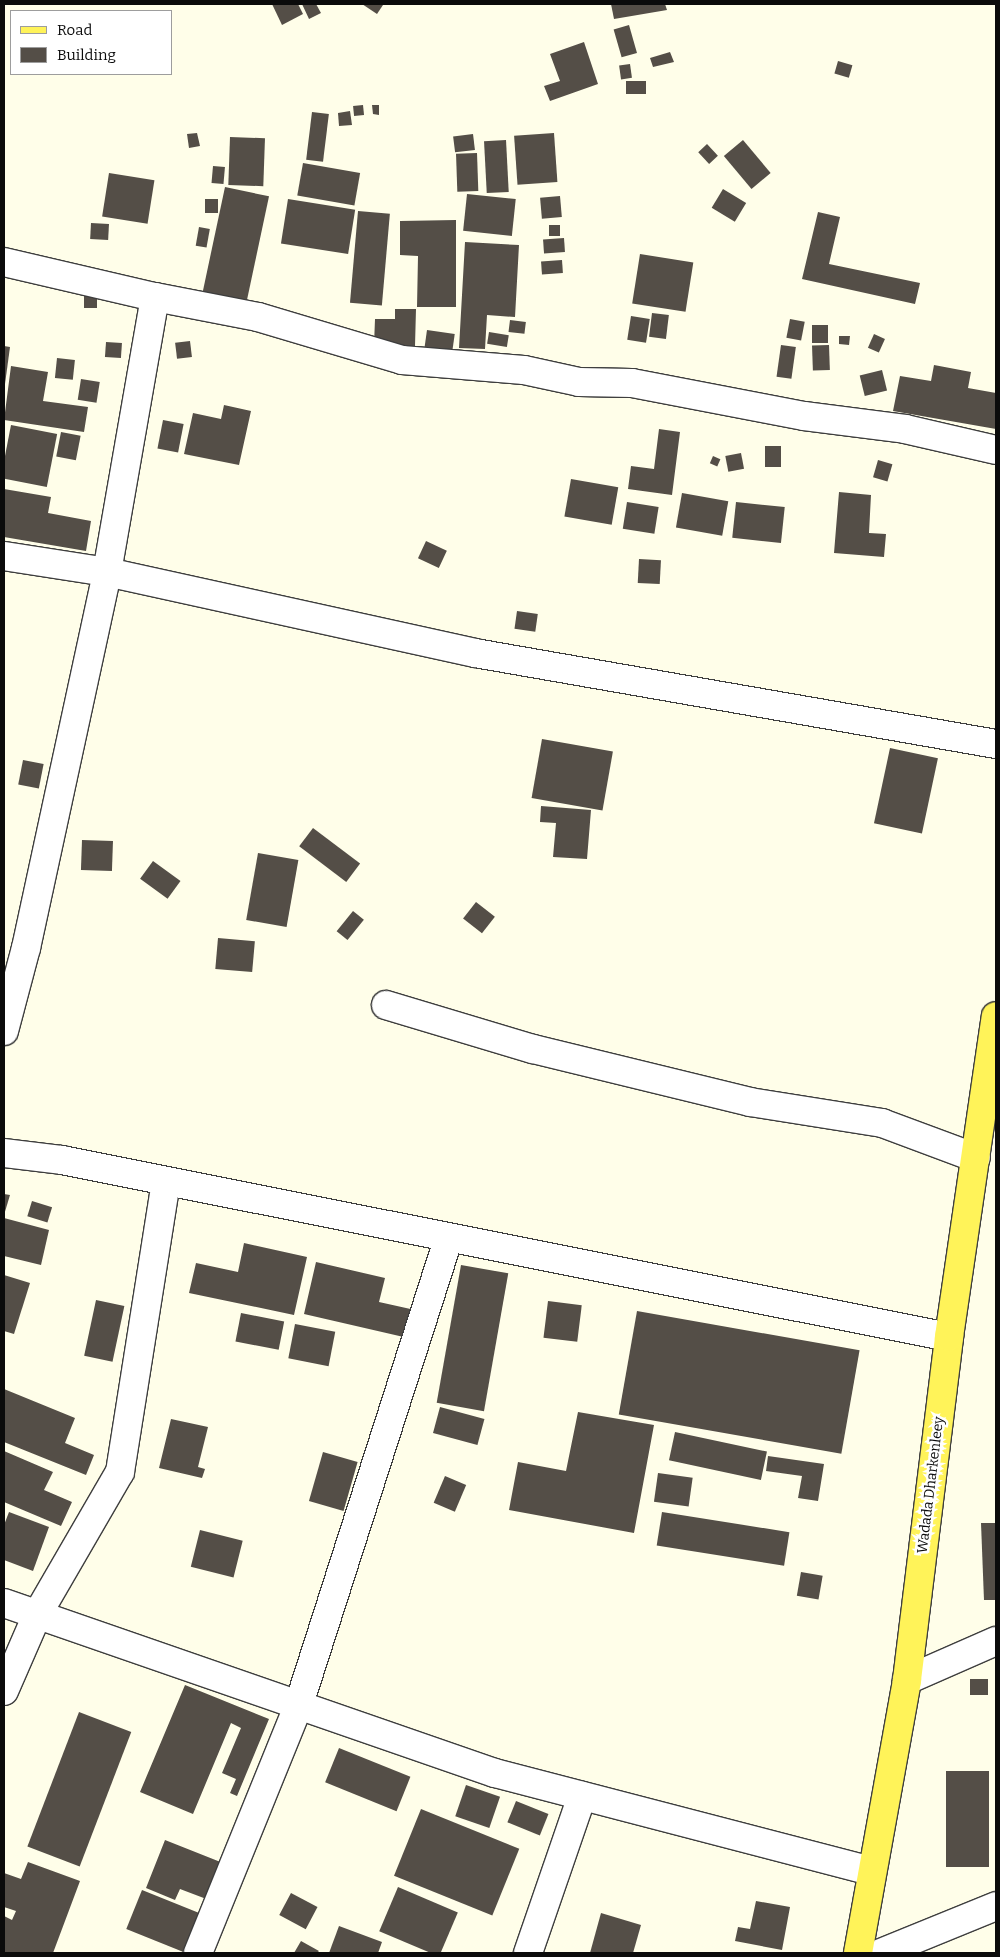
<!DOCTYPE html>
<html>
<head>
<meta charset="utf-8">
<style>
	body { margin:0 }
	#map { position:relative; width:1000px; height:1957px; overflow:hidden; background:#fffee9; font-family:Bitter,serif }
	div>[style] { position:absolute }
	.building>* { inset:0; background:#544e47; transform-origin:0 0 }
	.roads { filter:drop-shadow(1px 0 #3e3e3e) drop-shadow(-1px 0 #3e3e3e) drop-shadow(0 1px #3e3e3e) drop-shadow(0 -1px #3e3e3e) }
	.minor>* { height:28px; margin:-14px; padding:0 14px; transform-origin:14px; border-radius:14px; background:#fff }
	.major>* { height:28px; margin:-14px; padding:0 14px; transform-origin:14px; border-radius:14px; background:#fff359 }
	span { translate:-50% -50%; white-space:nowrap; text-align:center; line-height:1.15; -webkit-text-stroke:5px #fff; paint-order:stroke }
	.street-label { font-size:14px; color:#0b0b0b }
	.frame { position:absolute; inset:0; border:5px solid #0b0b0b; pointer-events:none }
	.legend { position:absolute; left:10px; top:10px; width:162px; height:65px; box-sizing:border-box; background:#fff; border:1px solid #9d9d9d; margin:0; padding:6px 9px; list-style:none; font-size:15px; color:#0b0b0b }
	.legend li { display:flex; align-items:center; gap:10px; height:25px }
	.legend b { width:25px; border:1px solid #9d9d9d }
</style>
</head>
<body>
<div id="map">
	<div class="building">
		<i style="clip-path:polygon(272px 4px,298px 4px,303px 14px,282px 25px)"></i>
		<i style="clip-path:polygon(302px 4px,316px 4px,321px 13px,309px 19px)"></i>
		<i style="clip-path:polygon(362px 4px,382px 4px,383px 5px,377px 14px)"></i>
		<i style="clip-path:polygon(611px 4px,665px 4px,667px 10px,614px 19px)"></i>
		<i style="left:629px;top:25px;width:29px;height:16px;rotate:74deg"></i>
		<i style="clip-path:polygon(584px 42px,598px 84px,550px 101px,544px 86px,560px 81px,550px 54px)"></i>
		<i style="clip-path:polygon(670px 52px,674px 62px,653px 67px,650px 58px)"></i>
		<i style="left:838px;top:61px;width:15px;height:13px;rotate:16deg"></i>
		<i style="left:630px;top:64px;width:14px;height:11px;rotate:82deg"></i>
		<i style="left:626px;top:81px;width:20px;height:13px"></i>
		<i style="left:363px;top:105px;width:10px;height:10px;rotate:84deg"></i>
		<i style="clip-path:polygon(372px 105px,379px 105px,379px 115px,373px 114px)"></i>
		<i style="clip-path:polygon(350px 111px,352px 125px,339px 126px,338px 113px)"></i>
		<i style="left:312px;top:112px;width:17px;height:48px;rotate:7deg"></i>
		<i style="clip-path:polygon(197px 133px,200px 146px,189px 148px,187px 134px)"></i>
		<i style="left:554px;top:133px;width:49px;height:40px;rotate:86deg"></i>
		<i style="left:473px;top:134px;width:16px;height:20px;rotate:83deg"></i>
		<i style="left:230px;top:137px;width:35px;height:48px;rotate:2deg"></i>
		<i style="left:506px;top:140px;width:52px;height:22px;rotate:87deg"></i>
		<i style="left:743px;top:140px;width:43px;height:25px;rotate:50deg"></i>
		<i style="left:707px;top:144px;width:16px;height:12px;rotate:47deg"></i>
		<i style="left:477px;top:153px;width:38px;height:21px;rotate:88deg"></i>
		<i style="left:303px;top:163px;width:58px;height:33px;rotate:10deg"></i>
		<i style="left:213px;top:166px;width:12px;height:17px;rotate:5deg"></i>
		<i style="left:109px;top:173px;width:46px;height:44px;rotate:9deg"></i>
		<i style="left:225px;top:187px;width:45px;height:107px;rotate:12deg"></i>
		<i style="left:723px;top:189px;width:27px;height:22px;rotate:31deg"></i>
		<i style="left:467px;top:194px;width:49px;height:37px;rotate:6deg"></i>
		<i style="left:560px;top:196px;width:21px;height:20px;rotate:85deg"></i>
		<i style="left:205px;top:199px;width:13px;height:14px"></i>
		<i style="left:288px;top:199px;width:68px;height:45px;rotate:9deg"></i>
		<i style="left:358px;top:211px;width:32px;height:92px;rotate:5deg"></i>
		<i style="clip-path:polygon(818px 212px,840px 217px,829px 264px,920px 283px,915px 304px,802px 279px)"></i>
		<i style="clip-path:polygon(456px 220px,456px 307px,417px 307px,418px 256px,400px 255px,400px 221px)"></i>
		<i style="left:91px;top:223px;width:18px;height:16px;rotate:3deg"></i>
		<i style="left:549px;top:225px;width:11px;height:11px"></i>
		<i style="left:199px;top:227px;width:11px;height:19px;rotate:10deg"></i>
		<i style="left:564px;top:238px;width:14px;height:21px;rotate:86deg"></i>
		<i style="clip-path:polygon(465px 242px,519px 245px,515px 317px,487px 315px,485px 349px,459px 348px)"></i>
		<i style="left:640px;top:254px;width:54px;height:50px;rotate:9deg"></i>
		<i style="left:562px;top:260px;width:13px;height:21px;rotate:86deg"></i>
		<i style="left:84px;top:294px;width:13px;height:14px"></i>
		<i style="clip-path:polygon(395px 309px,416px 309px,415px 346px,374px 345px,375px 319px,395px 319px)"></i>
		<i style="left:652px;top:313px;width:17px;height:24px;rotate:7deg"></i>
		<i style="left:631px;top:316px;width:19px;height:24px;rotate:9deg"></i>
		<i style="left:790px;top:319px;width:15px;height:19px;rotate:11deg"></i>
		<i style="left:510px;top:320px;width:16px;height:12px;rotate:7deg"></i>
		<i style="left:812px;top:325px;width:16px;height:18px"></i>
		<i style="left:427px;top:330px;width:28px;height:23px;rotate:8deg"></i>
		<i style="left:489px;top:332px;width:20px;height:12px;rotate:9deg"></i>
		<i style="left:874px;top:334px;width:12px;height:15px;rotate:24deg"></i>
		<i style="clip-path:polygon(839px 336px,850px 336px,849px 345px,839px 344px)"></i>
		<i style="left:190px;top:341px;width:16px;height:15px;rotate:83deg"></i>
		<i style="left:106px;top:342px;width:16px;height:15px;rotate:4deg"></i>
		<i style="left:781px;top:345px;width:15px;height:32px;rotate:8deg"></i>
		<i style="left:829px;top:345px;width:25px;height:17px;rotate:88deg"></i>
		<i style="clip-path:polygon(4px 346px,10px 347px,5px 384px,4px 384px)"></i>
		<i style="left:57px;top:358px;width:18px;height:20px;rotate:6deg"></i>
		<i style="clip-path:polygon(934px 365px,971px 372px,968px 388px,996px 393px,996px 429px,893px 411px,900px 376px,931px 381px)"></i>
		<i style="clip-path:polygon(11px 366px,48px 372px,43px 401px,88px 407px,84px 432px,4px 420px)"></i>
		<i style="left:882px;top:370px;width:21px;height:23px;rotate:76deg"></i>
		<i style="left:81px;top:379px;width:19px;height:21px;rotate:9deg"></i>
		<i style="clip-path:polygon(224px 405px,251px 411px,239px 465px,184px 454px,193px 413px,221px 419px)"></i>
		<i style="left:163px;top:420px;width:21px;height:29px;rotate:11deg"></i>
		<i style="left:11px;top:425px;width:47px;height:54px;rotate:11deg"></i>
		<i style="clip-path:polygon(659px 429px,680px 432px,672px 495px,628px 489px,631px 466px,654px 469px)"></i>
		<i style="left:61px;top:432px;width:20px;height:25px;rotate:11deg"></i>
		<i style="left:765px;top:446px;width:16px;height:21px"></i>
		<i style="left:741px;top:453px;width:16px;height:16px;rotate:79deg"></i>
		<i style="left:713px;top:456px;width:8px;height:8px;rotate:23deg"></i>
		<i style="left:878px;top:460px;width:15px;height:18px;rotate:16deg"></i>
		<i style="left:571px;top:479px;width:48px;height:38px;rotate:10deg"></i>
		<i style="clip-path:polygon(4px 489px,51px 497px,48px 513px,91px 521px,86px 551px,4px 537px)"></i>
		<i style="clip-path:polygon(839px 492px,871px 495px,869px 533px,886px 534px,884px 557px,834px 553px)"></i>
		<i style="left:682px;top:493px;width:47px;height:35px;rotate:10deg"></i>
		<i style="left:627px;top:502px;width:32px;height:27px;rotate:9deg"></i>
		<i style="left:736px;top:502px;width:49px;height:36px;rotate:6deg"></i>
		<i style="left:426px;top:541px;width:23px;height:19px;rotate:25deg"></i>
		<i style="left:639px;top:559px;width:22px;height:24px;rotate:3deg"></i>
		<i style="left:517px;top:611px;width:21px;height:18px;rotate:8deg"></i>
		<i style="left:542px;top:739px;width:72px;height:60px;rotate:10deg"></i>
		<i style="left:890px;top:748px;width:49px;height:77px;rotate:12deg"></i>
		<i style="left:23px;top:760px;width:21px;height:25px;rotate:11deg"></i>
		<i style="clip-path:polygon(541px 806px,591px 810px,587px 859px,553px 857px,556px 823px,540px 822px)"></i>
		<i style="left:313px;top:828px;width:59px;height:23px;rotate:37deg"></i>
		<i style="left:82px;top:840px;width:31px;height:30px;rotate:2deg"></i>
		<i style="left:258px;top:853px;width:41px;height:68px;rotate:10deg"></i>
		<i style="left:153px;top:861px;width:34px;height:22px;rotate:36deg"></i>
		<i style="left:476px;top:902px;width:24px;height:21px;rotate:38deg"></i>
		<i style="left:353px;top:911px;width:14px;height:26px;rotate:39deg"></i>
		<i style="left:218px;top:938px;width:37px;height:31px;rotate:5deg"></i>
		<i style="clip-path:polygon(4px 1194px,10px 1195px,4px 1215px)"></i>
		<i style="left:32px;top:1201px;width:21px;height:16px;rotate:17deg"></i>
		<i style="clip-path:polygon(4px 1218px,49px 1230px,41px 1265px,4px 1256px)"></i>
		<i style="clip-path:polygon(244px 1243px,307px 1257px,294px 1315px,189px 1293px,196px 1263px,238px 1272px)"></i>
		<i style="clip-path:polygon(316px 1262px,385px 1278px,379px 1302px,415px 1310px,408px 1338px,304px 1314px)"></i>
		<i style="left:461px;top:1265px;width:48px;height:140px;rotate:10deg"></i>
		<i style="clip-path:polygon(4px 1275px,30px 1283px,14px 1334px,4px 1331px)"></i>
		<i style="left:96px;top:1300px;width:29px;height:57px;rotate:12deg"></i>
		<i style="left:548px;top:1301px;width:34px;height:37px;rotate:7deg"></i>
		<i style="left:637px;top:1311px;width:226px;height:105px;rotate:10deg"></i>
		<i style="left:241px;top:1313px;width:44px;height:29px;rotate:11deg"></i>
		<i style="left:295px;top:1324px;width:41px;height:35px;rotate:11deg"></i>
		<i style="clip-path:polygon(4px 1389px,75px 1418px,65px 1443px,94px 1455px,86px 1475px,4px 1442px)"></i>
		<i style="left:440px;top:1407px;width:46px;height:27px;rotate:15deg"></i>
		<i style="clip-path:polygon(578px 1412px,654px 1425px,634px 1533px,509px 1510px,518px 1462px,566px 1471px)"></i>
		<i style="clip-path:polygon(171px 1419px,208px 1427px,198px 1467px,205px 1469px,202px 1478px,159px 1468px)"></i>
		<i style="left:675px;top:1432px;width:94px;height:29px;rotate:12deg"></i>
		<i style="clip-path:polygon(4px 1451px,53px 1472px,44px 1490px,72px 1502px,61px 1526px,4px 1502px)"></i>
		<i style="left:323px;top:1452px;width:36px;height:51px;rotate:16deg"></i>
		<i style="clip-path:polygon(768px 1456px,824px 1464px,818px 1501px,798px 1498px,802px 1476px,766px 1471px)"></i>
		<i style="left:658px;top:1473px;width:35px;height:29px;rotate:8deg"></i>
		<i style="left:445px;top:1476px;width:23px;height:29px;rotate:23deg"></i>
		<i style="clip-path:polygon(9px 1512px,49px 1527px,33px 1571px,4px 1560px,4px 1525px)"></i>
		<i style="left:662px;top:1512px;width:129px;height:34px;rotate:9deg"></i>
		<i style="clip-path:polygon(981px 1523px,996px 1523px,996px 1600px,984px 1600px)"></i>
		<i style="left:200px;top:1530px;width:44px;height:38px;rotate:14deg"></i>
		<i style="left:801px;top:1572px;width:22px;height:24px;rotate:10deg"></i>
		<i style="left:970px;top:1679px;width:18px;height:16px"></i>
		<i style="clip-path:polygon(185px 1685px,269px 1719px,237px 1796px,230px 1793px,236px 1779px,222px 1773px,241px 1728px,231px 1723px,193px 1814px,140px 1792px)"></i>
		<i style="left:79px;top:1712px;width:56px;height:144px;rotate:21deg"></i>
		<i style="left:339px;top:1748px;width:77px;height:37px;rotate:22deg"></i>
		<i style="left:946px;top:1771px;width:43px;height:96px"></i>
		<i style="left:466px;top:1785px;width:36px;height:33px;rotate:19deg"></i>
		<i style="left:516px;top:1801px;width:35px;height:23px;rotate:22deg"></i>
		<i style="left:421px;top:1809px;width:106px;height:72px;rotate:22deg"></i>
		<i style="clip-path:polygon(165px 1840px,223px 1863px,209px 1900px,180px 1889px,175px 1900px,146px 1888px)"></i>
		<i style="clip-path:polygon(28px 1862px,80px 1881px,53px 1953px,4px 1953px,4px 1916px,12px 1920px,16px 1911px,4px 1907px,4px 1873px,21px 1879px)"></i>
		<i style="left:398px;top:1887px;width:65px;height:48px;rotate:23deg"></i>
		<i style="left:142px;top:1890px;width:61px;height:42px;rotate:22deg"></i>
		<i style="left:291px;top:1893px;width:30px;height:25px;rotate:28deg"></i>
		<i style="clip-path:polygon(756px 1901px,790px 1907px,782px 1950px,735px 1941px,738px 1927px,750px 1929px)"></i>
		<i style="clip-path:polygon(601px 1913px,641px 1925px,633px 1953px,590px 1953px)"></i>
		<i style="clip-path:polygon(339px 1926px,382px 1942px,378px 1953px,329px 1953px)"></i>
		<i style="clip-path:polygon(301px 1941px,319px 1951px,317px 1953px,294px 1953px)"></i>
	</div>
	<div class="roads">
		<div class="minor">
			<i style="left:4px;top:262px;width:155px;rotate:13.1deg"></i>
			<i style="left:4px;top:556px;width:104px;rotate:8.8deg"></i>
			<i style="left:107px;top:572px;width:279px;rotate:-80.1deg"></i>
			<i style="left:155px;top:297px;width:105px;rotate:11deg"></i>
			<i style="left:258px;top:317px;width:150px;rotate:16.6deg"></i>
			<i style="left:402px;top:360px;width:122px;rotate:4.7deg"></i>
			<i style="left:524px;top:370px;width:56px;rotate:12.3deg"></i>
			<i style="left:579px;top:382px;width:53px;rotate:1.1deg"></i>
			<i style="left:632px;top:383px;width:175px;rotate:10.9deg"></i>
			<i style="left:804px;top:416px;width:102px;rotate:7.3deg"></i>
			<i style="left:905px;top:429px;width:93px;rotate:13deg"></i>
			<i style="left:386px;top:1005px;width:153px;rotate:16.7deg"></i>
			<i style="left:533px;top:1049px;width:223px;rotate:13.7deg"></i>
			<i style="left:750px;top:1102px;width:134px;rotate:9deg"></i>
			<i style="left:882px;top:1123px;width:100px;rotate:20.4deg"></i>
			<i style="left:4px;top:1031px;width:86px;rotate:-75.2deg"></i>
			<i style="left:26px;top:948px;width:385px;rotate:-77.8deg"></i>
			<i style="left:107px;top:572px;width:377px;rotate:12.4deg"></i>
			<i style="left:475px;top:653px;width:529px;rotate:9.91deg"></i>
			<i style="left:4px;top:1153px;width:58px;rotate:6.9deg"></i>
			<i style="left:62px;top:1160px;width:904px;rotate:11.29deg"></i>
			<i style="left:4px;top:1603px;width:520px;rotate:19.1deg"></i>
			<i style="left:495px;top:1773px;width:389px;rotate:14.6deg"></i>
			<i style="left:907px;top:1680px;width:97px;rotate:-23.7deg"></i>
			<i style="left:4px;top:1691px;width:83px;rotate:-66.5deg"></i>
			<i style="left:37px;top:1615px;width:165px;rotate:-59.9deg"></i>
			<i style="left:120px;top:1472px;width:294px;rotate:-81deg"></i>
			<i style="left:198px;top:1953px;width:269px;rotate:-67.9deg"></i>
			<i style="left:299px;top:1704px;width:487px;rotate:-72.2deg"></i>
			<i style="left:528px;top:1953px;width:166px;rotate:-71deg"></i>
			<i style="left:881px;top:1953px;width:124px;rotate:-22.2deg"></i>
		</div>
		<div class="major">
			<i style="left:858px;top:1953px;width:277px;rotate:-79.8deg"></i>
			<i style="left:907px;top:1680px;width:346px;rotate:-83deg"></i>
			<i style="left:949px;top:1337px;width:324px;rotate:-81.7deg"></i>
		</div>
	</div>
	<div class="street-label">
		<span style="left:931px;top:1485px;rotate:-83deg">Wadada Dharkenleey</span>
	</div>
	<div class="frame"></div>
	<ul class="legend">
	<li><b style="height:6px;background:#fff359"></b>Road</li>
	<li><b style="height:14px;background:#544e47"></b>Building</li>
	</ul>
</div>
</body>
</html>
